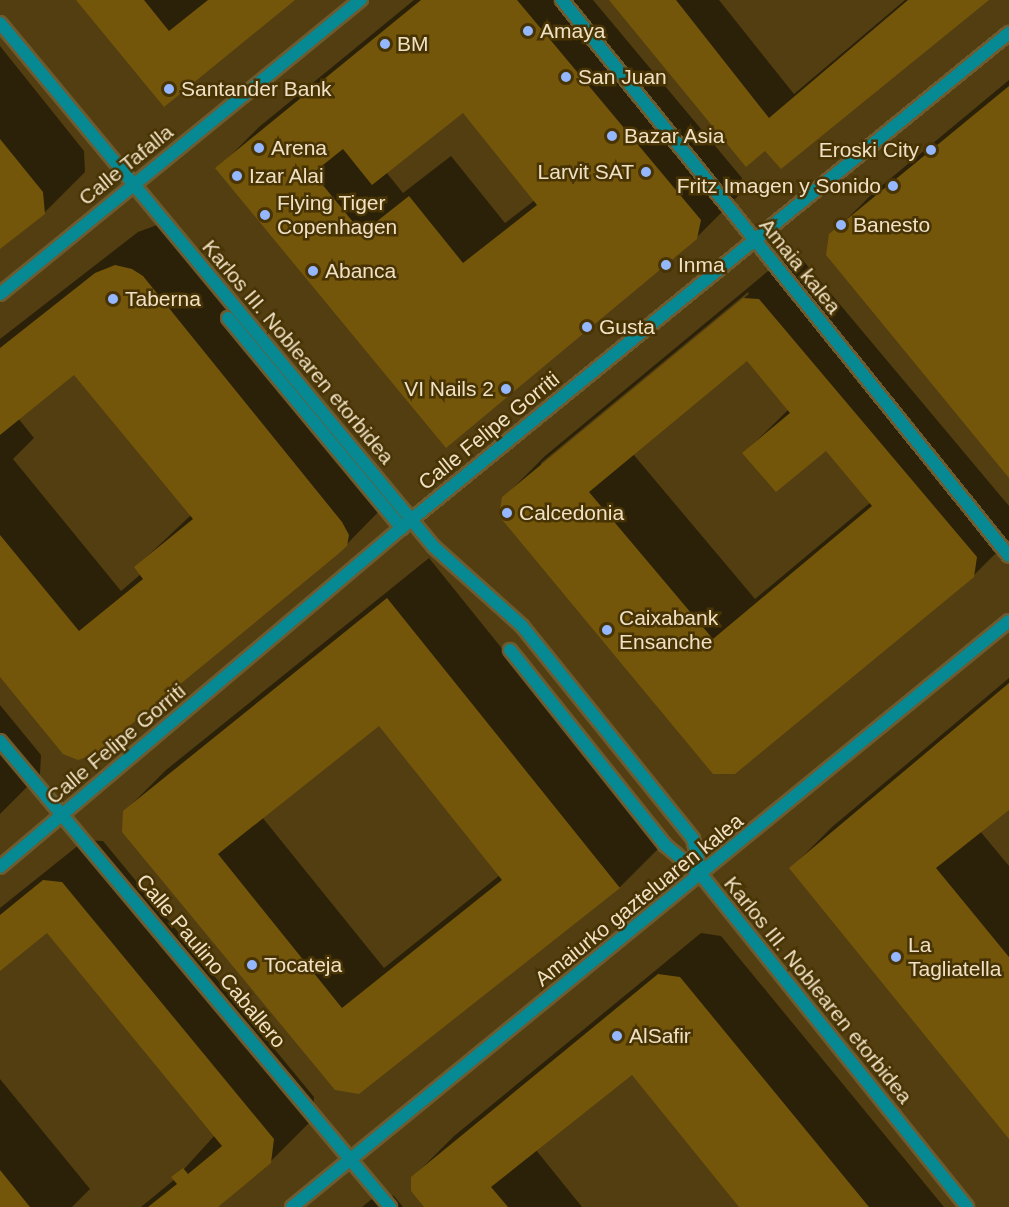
<!DOCTYPE html>
<html>
<head>
<meta charset="utf-8">
<style>
	body { margin:0 }
	#map { position:relative; width:1009px; height:1207px; overflow:hidden; background:#523e10; font-family:Helvetica,sans-serif }
	div>[style] { position:absolute }
	.shadow>* { inset:0; background:#0007 }
	.building>* { inset:0; background:#74560b }
	.roads { filter:drop-shadow(2px 0 #6e5b30) drop-shadow(-2px 0 #6e5b30) drop-shadow(0 2px #6e5b30) drop-shadow(0 -2px #6e5b30) }
	.service>* { height:12px; margin:-6px; padding:0 6px; transform-origin:6px; border-radius:6px; background:#068992 }
	.pedestrian>* { height:12px; margin:-6px; padding:0 6px; transform-origin:6px; border-radius:6px; background:#068992 }
	.minor>* { height:12px; margin:-6px; padding:0 6px; transform-origin:6px; border-radius:6px; background:#068992 }
	.dots>* { width:16px; height:16px; translate:-50% -50%; box-sizing:border-box; border:3px solid #473303; border-radius:50% }
	span { translate:-50% -50%; white-space:nowrap; text-align:center; line-height:1.15; -webkit-text-stroke:5px #473303; paint-order:stroke }
	.poi-label { font-size:21px; color:#f0e1c4 }
	.left { translate:0 -50%; text-align:left }
	.right { translate:-100% -50%; text-align:right }
	.street-label { font-size:21px; color:#f0e1c4 }
</style>
</head>
<body>
<div id="map">
	<div class="shadow">
		<i style="clip-path:polygon(78px 0,293px 0,164px 105px)"></i>
		<i style="clip-path:polygon(evenodd,414px 0,593px 0,742px 178px,738px 196px,696px 238px,447px 446px,218px 168px,259px 127px,414px 0,463px 111px,535px 200px,505px 223px,451px 156px,403px 193px,386px 172px,463px 111px)"></i>
		<i style="clip-path:polygon(611px 0,719px 0,794px 94px,905px 0,986px 0,765px 149px)"></i>
		<i style="clip-path:polygon(0 46px,84px 151px,85px 172px,44px 213px,0 248px)"></i>
		<i style="clip-path:polygon(1009px 80px,1009px 476px,831px 235px,873px 193px)"></i>
		<i style="clip-path:polygon(evenodd,157px 225px,184px 235px,383px 480px,389px 493px,387px 503px,346px 545px,0 675px,0 339px,138px 232px,157px 225px,74px 373px,191px 515px,136px 567px,141px 574px,121px 591px,13px 459px,34px 438px,18px 418px,74px 373px)"></i>
		<i style="clip-path:polygon(evenodd,785px 257px,801px 258px,1009px 506px,1009px 540px,973px 576px,735px 773px,503px 498px,545px 456px,785px 257px,748px 292px,749px 294px,541px 466px,541px 463px,748px 292px,785px 257px,747px 359px,789px 409px,744px 453px,826px 449px,871px 502px,755px 599px,633px 454px,747px 359px)"></i>
		<i style="clip-path:polygon(evenodd,429px 558px,661px 846px,620px 887px,359px 1093px,124px 812px,166px 770px,429px 558px,379px 724px,500px 875px,384px 968px,262px 817px,379px 724px)"></i>
		<i style="clip-path:polygon(1009px 678px,1009px 808px,980px 831px,1009px 866px,1009px 1137px,791px 868px,832px 827px)"></i>
		<i style="clip-path:polygon(0 705px,41px 755px,40px 774px,0 814px)"></i>
		<i style="clip-path:polygon(85px 840px,103px 841px,314px 1097px,312px 1120px,270px 1162px,215px 1207px,141px 1207px,175px 1179px,215px 1135px,47px 931px,0 969px,0 908px)"></i>
		<i style="clip-path:polygon(701px 933px,721px 936px,944px 1207px,741px 1207px,632px 1073px,536px 1150px,582px 1207px,425px 1207px,413px 1177px,454px 1136px)"></i>
		<i style="clip-path:polygon(0 1079px,90px 1189px,72px 1207px,0 1207px)"></i>
		<i style="clip-path:polygon(378px 1194px,394px 1196px,403px 1207px,362px 1207px)"></i>
	</div>
	<div class="building">
		<i style="clip-path:polygon(76px 0,144px 0,169px 31px,208px 0,295px 0,164px 107px)"></i>
		<i style="clip-path:polygon(evenodd,421px 0,517px 0,701px 220px,697px 239px,446px 448px,215px 168px,421px 0,463px 113px,537px 205px,463px 263px,409px 196px,362px 233px,313px 173px,343px 149px,372px 185px,463px 113px)"></i>
		<i style="clip-path:polygon(609px 0,676px 0,769px 118px,908px 0,989px 0,781px 169px,765px 151px,746px 167px)"></i>
		<i style="clip-path:polygon(1009px 86px,1009px 478px,826px 255px,829px 234px)"></i>
		<i style="clip-path:polygon(0 139px,43px 192px,45px 214px,0 249px)"></i>
		<i style="clip-path:polygon(115px 265px,132px 269px,143px 276px,342px 522px,349px 535px,347px 546px,337px 555px,94px 755px,78px 760px,63px 754px,0 677px,0 535px,79px 631px,143px 579px,134px 567px,193px 519px,74px 375px,0 435px,0 348px,95px 273px)"></i>
		<i style="clip-path:polygon(evenodd,743px 298px,759px 299px,977px 557px,974px 577px,735px 774px,713px 774px,499px 516px,502px 497px,743px 298px,747px 361px,790px 413px,742px 453px,776px 492px,826px 451px,872px 506px,713px 639px,589px 492px,747px 361px)"></i>
		<i style="clip-path:polygon(evenodd,387px 598px,620px 888px,359px 1094px,335px 1090px,122px 832px,123px 811px,387px 598px,379px 726px,502px 880px,342px 1008px,218px 854px,379px 726px)"></i>
		<i style="clip-path:polygon(1009px 683px,1009px 810px,936px 868px,1009px 957px,1009px 1139px,789px 868px)"></i>
		<i style="clip-path:polygon(43px 880px,62px 882px,274px 1139px,271px 1163px,218px 1207px,148px 1207px,177px 1184px,171px 1177px,183px 1168px,188px 1174px,222px 1146px,47px 933px,0 971px,0 915px)"></i>
		<i style="clip-path:polygon(658px 974px,680px 977px,869px 1207px,739px 1207px,632px 1075px,491px 1187px,508px 1207px,424px 1207px,411px 1191px,411px 1177px)"></i>
		<i style="clip-path:polygon(0 1170px,30px 1207px,0 1207px)"></i>
	</div>
	<div class="roads">
		<div class="service">
			<i style="left:228px;top:318px;width:273px;rotate:50.4deg"></i>
			<i style="left:510px;top:650px;width:249px;rotate:51.5deg"></i>
			<i style="left:665px;top:845px;width:48px;rotate:40deg"></i>
		</div>
		<div class="pedestrian">
			<i style="left:0;top:23px;width:680px;rotate:50.37deg"></i>
			<i style="left:434px;top:547px;width:118px;rotate:41.9deg"></i>
			<i style="left:522px;top:626px;width:273px;rotate:51.2deg"></i>
			<i style="left:693px;top:839px;width:38px;rotate:76deg"></i>
			<i style="left:702px;top:876px;width:424px;rotate:51.3deg"></i>
		</div>
		<div class="minor">
			<i style="left:562px;top:0;width:713px;rotate:51.2deg"></i>
			<i style="left:0;top:294px;width:466px;rotate:-39.2deg"></i>
			<i style="left:0;top:741px;width:608px;rotate:50.07deg"></i>
			<i style="left:0;top:867px;width:539px;rotate:-40.19deg"></i>
			<i style="left:412px;top:519px;width:770px;rotate:-39.15deg"></i>
			<i style="left:292px;top:1207px;width:926px;rotate:-39.26deg"></i>
		</div>
	</div>
	<div class="dots">
		<i style="left:528px;top:31px;background:#94b7fd"></i>
		<i style="left:385px;top:44px;background:#94b7fd"></i>
		<i style="left:566px;top:77px;background:#94b7fd"></i>
		<i style="left:169px;top:89px;background:#94b7fd"></i>
		<i style="left:612px;top:136px;background:#94b7fd"></i>
		<i style="left:259px;top:148px;background:#94b7fd"></i>
		<i style="left:931px;top:150px;background:#94b7fd"></i>
		<i style="left:646px;top:172px;background:#94b7fd"></i>
		<i style="left:237px;top:176px;background:#94b7fd"></i>
		<i style="left:893px;top:186px;background:#94b7fd"></i>
		<i style="left:265px;top:215px;background:#94b7fd"></i>
		<i style="left:841px;top:225px;background:#94b7fd"></i>
		<i style="left:666px;top:265px;background:#94b7fd"></i>
		<i style="left:313px;top:271px;background:#94b7fd"></i>
		<i style="left:113px;top:299px;background:#94b7fd"></i>
		<i style="left:587px;top:327px;background:#94b7fd"></i>
		<i style="left:506px;top:389px;background:#94b7fd"></i>
		<i style="left:507px;top:513px;background:#94b7fd"></i>
		<i style="left:607px;top:630px;background:#94b7fd"></i>
		<i style="left:896px;top:957px;background:#94b7fd"></i>
		<i style="left:252px;top:965px;background:#94b7fd"></i>
		<i style="left:617px;top:1036px;background:#94b7fd"></i>
	</div>
	<div class="poi-label">
		<span class="left" style="left:540px;top:31px">Amaya</span>
		<span class="left" style="left:397px;top:44px">BM</span>
		<span class="left" style="left:578px;top:77px">San Juan</span>
		<span class="left" style="left:181px;top:89px">Santander Bank</span>
		<span class="left" style="left:624px;top:136px">Bazar Asia</span>
		<span class="left" style="left:271px;top:148px">Arena</span>
		<span class="right" style="left:919px;top:150px">Eroski City</span>
		<span class="right" style="left:634px;top:172px">Larvit SAT</span>
		<span class="left" style="left:249px;top:176px">Izar Alai</span>
		<span class="right" style="left:881px;top:186px">Fritz Imagen y Sonido</span>
		<span class="left" style="left:277px;top:215px">Flying Tiger<br>Copenhagen</span>
		<span class="left" style="left:853px;top:225px">Banesto</span>
		<span class="left" style="left:678px;top:265px">Inma</span>
		<span class="left" style="left:325px;top:271px">Abanca</span>
		<span class="left" style="left:125px;top:299px">Taberna</span>
		<span class="left" style="left:599px;top:327px">Gusta</span>
		<span class="right" style="left:494px;top:389px">VI Nails 2</span>
		<span class="left" style="left:519px;top:513px">Calcedonia</span>
		<span class="left" style="left:619px;top:630px">Caixabank<br>Ensanche</span>
		<span class="left" style="left:908px;top:957px">La<br>Tagliatella</span>
		<span class="left" style="left:264px;top:965px">Tocateja</span>
		<span class="left" style="left:629px;top:1036px">AlSafir</span>
	</div>
	<div class="street-label">
		<span style="left:126px;top:165px;rotate:-39deg">Calle Tafalla</span>
		<span style="left:800px;top:266px;rotate:51deg">Amaia kalea</span>
		<span style="left:298px;top:352px;rotate:50deg">Karlos III. Noblearen etorbidea</span>
		<span style="left:489px;top:431px;rotate:-39deg">Calle Felipe Gorriti</span>
		<span style="left:116px;top:744px;rotate:-40deg">Calle Felipe Gorriti</span>
		<span style="left:639px;top:900px;rotate:-39deg">Amaiurko gazteluaren kalea</span>
		<span style="left:211px;top:961px;rotate:50deg">Calle Paulino Caballero</span>
		<span style="left:818px;top:990px;rotate:51deg">Karlos III. Noblearen etorbidea</span>
	</div>
</div>
</body>
</html>
